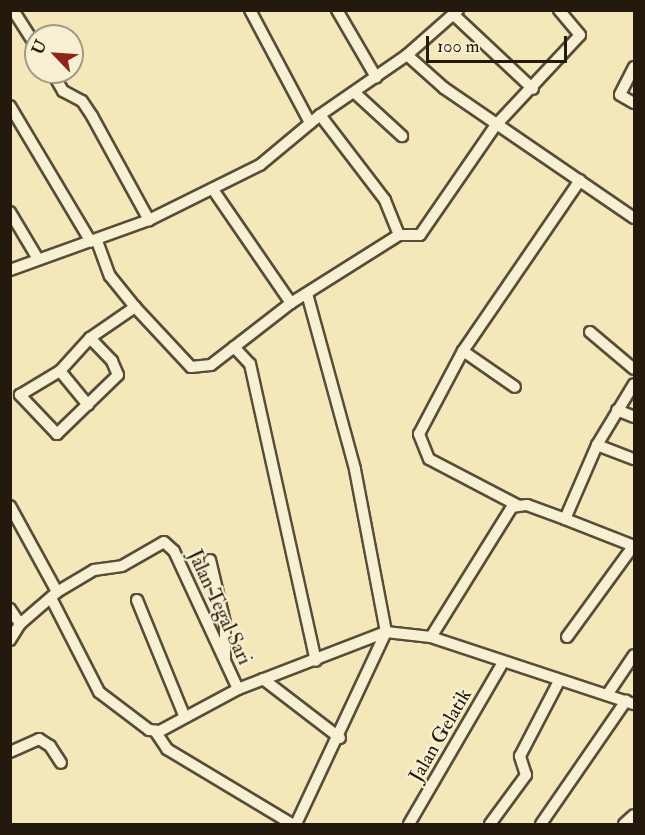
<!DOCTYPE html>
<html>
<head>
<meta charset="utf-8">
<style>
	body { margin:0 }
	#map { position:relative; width:645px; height:835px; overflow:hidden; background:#f4e8bb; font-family:"IM FELL Double Pica",serif }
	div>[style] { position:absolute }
	.roads { filter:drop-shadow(2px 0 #574d38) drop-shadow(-2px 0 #574d38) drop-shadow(0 2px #574d38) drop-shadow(0 -2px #574d38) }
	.street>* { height:10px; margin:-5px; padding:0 5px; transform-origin:5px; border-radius:5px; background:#f8f0d3 }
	span { translate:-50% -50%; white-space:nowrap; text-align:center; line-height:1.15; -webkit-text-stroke:4.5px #f8f0d3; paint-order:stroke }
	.street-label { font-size:20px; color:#23190d }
	.frame { position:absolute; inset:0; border:12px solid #23190d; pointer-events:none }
	.north { position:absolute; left:24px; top:24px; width:60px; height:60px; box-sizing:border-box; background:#f8f0d3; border:2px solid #a39a84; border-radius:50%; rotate:295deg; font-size:16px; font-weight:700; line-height:24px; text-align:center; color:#23190d }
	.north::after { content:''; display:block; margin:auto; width:21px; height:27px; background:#8f2418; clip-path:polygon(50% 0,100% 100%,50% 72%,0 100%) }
	.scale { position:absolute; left:426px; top:36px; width:141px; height:27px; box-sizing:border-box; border:3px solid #23190d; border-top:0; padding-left:8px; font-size:18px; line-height:21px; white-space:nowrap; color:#23190d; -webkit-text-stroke:4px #f8f0d3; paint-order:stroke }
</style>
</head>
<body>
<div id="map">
	<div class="roads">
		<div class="street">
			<i style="left:13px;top:10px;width:43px;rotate:57.4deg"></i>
			<i style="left:250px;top:10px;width:128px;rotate:62deg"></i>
			<i style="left:337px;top:10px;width:78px;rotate:59.8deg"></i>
			<i style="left:454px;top:15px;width:108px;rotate:43.1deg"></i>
			<i style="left:407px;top:55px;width:50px;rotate:41.7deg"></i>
			<i style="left:444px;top:88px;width:230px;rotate:34.4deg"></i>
			<i style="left:634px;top:67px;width:31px;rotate:117deg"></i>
			<i style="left:620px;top:95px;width:16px;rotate:30deg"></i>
			<i style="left:52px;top:72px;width:22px;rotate:60deg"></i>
			<i style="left:63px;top:91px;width:21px;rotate:28deg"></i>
			<i style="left:82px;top:101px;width:18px;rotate:56deg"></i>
			<i style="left:92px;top:116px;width:119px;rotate:61.3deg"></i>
			<i style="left:355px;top:93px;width:64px;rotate:42.5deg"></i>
			<i style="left:10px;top:106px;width:158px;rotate:59.2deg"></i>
			<i style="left:214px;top:191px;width:136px;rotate:55.5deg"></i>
			<i style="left:10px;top:212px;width:55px;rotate:59.2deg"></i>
			<i style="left:399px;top:235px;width:21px"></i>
			<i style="left:420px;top:235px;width:134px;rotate:-55.4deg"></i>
			<i style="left:496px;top:125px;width:123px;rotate:-47deg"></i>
			<i style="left:580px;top:35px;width:33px;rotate:-130deg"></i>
			<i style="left:97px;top:241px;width:37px;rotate:70deg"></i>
			<i style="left:110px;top:276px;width:40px;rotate:51deg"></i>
			<i style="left:135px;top:307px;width:82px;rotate:47deg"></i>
			<i style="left:191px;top:367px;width:20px;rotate:-6deg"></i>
			<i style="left:211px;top:365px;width:101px;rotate:-37.8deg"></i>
			<i style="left:291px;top:303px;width:128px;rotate:-32.2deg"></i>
			<i style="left:399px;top:235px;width:38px;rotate:-112deg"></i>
			<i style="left:385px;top:200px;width:107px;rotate:-127.4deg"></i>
			<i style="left:10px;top:270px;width:148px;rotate:-19.8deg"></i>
			<i style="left:149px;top:220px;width:124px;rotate:-26.4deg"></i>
			<i style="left:260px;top:165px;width:78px;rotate:-39.8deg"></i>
			<i style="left:320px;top:115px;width:106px;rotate:-34.6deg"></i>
			<i style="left:407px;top:55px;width:68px;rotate:-41.4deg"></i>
			<i style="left:590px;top:332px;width:57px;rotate:40.1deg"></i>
			<i style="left:90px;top:338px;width:32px;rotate:46deg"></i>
			<i style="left:112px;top:361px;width:15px;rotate:67deg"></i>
			<i style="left:118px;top:375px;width:85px;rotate:136deg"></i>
			<i style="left:57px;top:434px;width:54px;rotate:-133.5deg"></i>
			<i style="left:20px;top:395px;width:47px;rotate:-31deg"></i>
			<i style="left:60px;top:371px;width:45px;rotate:-47.7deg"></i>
			<i style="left:90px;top:338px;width:55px;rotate:-34.6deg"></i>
			<i style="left:234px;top:347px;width:23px;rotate:47deg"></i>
			<i style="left:250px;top:364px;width:304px;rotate:77.5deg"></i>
			<i style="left:463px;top:351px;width:63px;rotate:34.7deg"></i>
			<i style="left:60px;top:371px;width:44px;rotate:50.5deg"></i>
			<i style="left:617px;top:410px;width:18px;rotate:22deg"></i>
			<i style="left:597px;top:445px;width:40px;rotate:21deg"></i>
			<i style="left:517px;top:505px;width:99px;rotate:-152.4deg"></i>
			<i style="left:429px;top:459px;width:27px;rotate:-112deg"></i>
			<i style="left:419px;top:434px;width:94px;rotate:-62.1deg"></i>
			<i style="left:463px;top:351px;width:207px;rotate:-55.6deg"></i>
			<i style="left:10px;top:506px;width:98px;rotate:61.3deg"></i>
			<i style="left:565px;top:519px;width:74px;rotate:21.4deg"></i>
			<i style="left:210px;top:560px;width:65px;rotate:76.6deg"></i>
			<i style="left:225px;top:623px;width:36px;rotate:90deg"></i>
			<i style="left:51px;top:598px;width:106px;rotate:62.9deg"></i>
			<i style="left:99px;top:692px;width:63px;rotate:37.2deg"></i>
			<i style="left:149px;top:730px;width:11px;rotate:5deg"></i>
			<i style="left:160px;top:731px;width:89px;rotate:-28.3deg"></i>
			<i style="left:137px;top:600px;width:124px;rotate:67.8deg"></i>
			<i style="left:10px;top:609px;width:18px;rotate:56deg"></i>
			<i style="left:431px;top:637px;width:214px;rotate:18.3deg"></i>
			<i style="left:567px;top:637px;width:114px;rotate:-53.9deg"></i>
			<i style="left:10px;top:640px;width:19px;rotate:-58deg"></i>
			<i style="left:20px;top:624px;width:49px;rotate:-40.9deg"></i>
			<i style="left:57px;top:592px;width:43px;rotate:-30.7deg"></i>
			<i style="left:94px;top:570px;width:28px;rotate:-8deg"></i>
			<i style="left:122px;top:566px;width:48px;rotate:-29.7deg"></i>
			<i style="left:164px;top:542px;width:13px;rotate:42deg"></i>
			<i style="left:174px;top:551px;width:152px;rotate:65.1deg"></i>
			<i style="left:238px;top:689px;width:159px;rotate:-21.1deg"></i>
			<i style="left:386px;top:632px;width:45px;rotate:6.3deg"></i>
			<i style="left:431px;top:637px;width:153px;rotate:-58.1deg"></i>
			<i style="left:512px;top:507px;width:15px;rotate:-8deg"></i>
			<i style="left:527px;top:505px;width:40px;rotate:20.2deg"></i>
			<i style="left:565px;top:519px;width:81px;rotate:-66.6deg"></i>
			<i style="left:597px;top:445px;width:71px;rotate:-58.8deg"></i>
			<i style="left:263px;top:679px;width:97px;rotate:37.5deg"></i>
			<i style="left:607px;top:695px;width:48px;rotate:-56deg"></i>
			<i style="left:155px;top:731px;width:22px;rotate:56deg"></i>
			<i style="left:167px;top:749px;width:146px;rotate:31deg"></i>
			<i style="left:10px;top:752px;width:32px;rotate:-24deg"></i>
			<i style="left:39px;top:739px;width:13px;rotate:32deg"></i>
			<i style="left:50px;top:746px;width:20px;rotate:57deg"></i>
			<i style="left:296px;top:824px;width:212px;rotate:-64.9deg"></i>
			<i style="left:386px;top:632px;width:166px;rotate:-100.8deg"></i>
			<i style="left:355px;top:469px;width:182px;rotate:-105.3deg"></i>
			<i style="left:409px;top:824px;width:185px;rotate:-59.8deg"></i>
			<i style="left:490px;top:824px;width:61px;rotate:-53.7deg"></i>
			<i style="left:526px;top:775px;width:20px;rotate:-108deg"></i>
			<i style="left:520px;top:756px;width:85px;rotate:-62.5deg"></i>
			<i style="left:541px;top:824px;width:150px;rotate:-55.4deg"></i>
			<i style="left:624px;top:824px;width:13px;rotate:-42deg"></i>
		</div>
	</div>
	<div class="street-label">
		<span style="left:220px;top:607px;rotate:65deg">Jalan Tegal Sari</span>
		<span style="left:440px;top:735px;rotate:-60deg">Jalan Gelatik</span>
	</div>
	<div class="frame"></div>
	<div class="north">U</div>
	<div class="scale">100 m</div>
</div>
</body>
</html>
